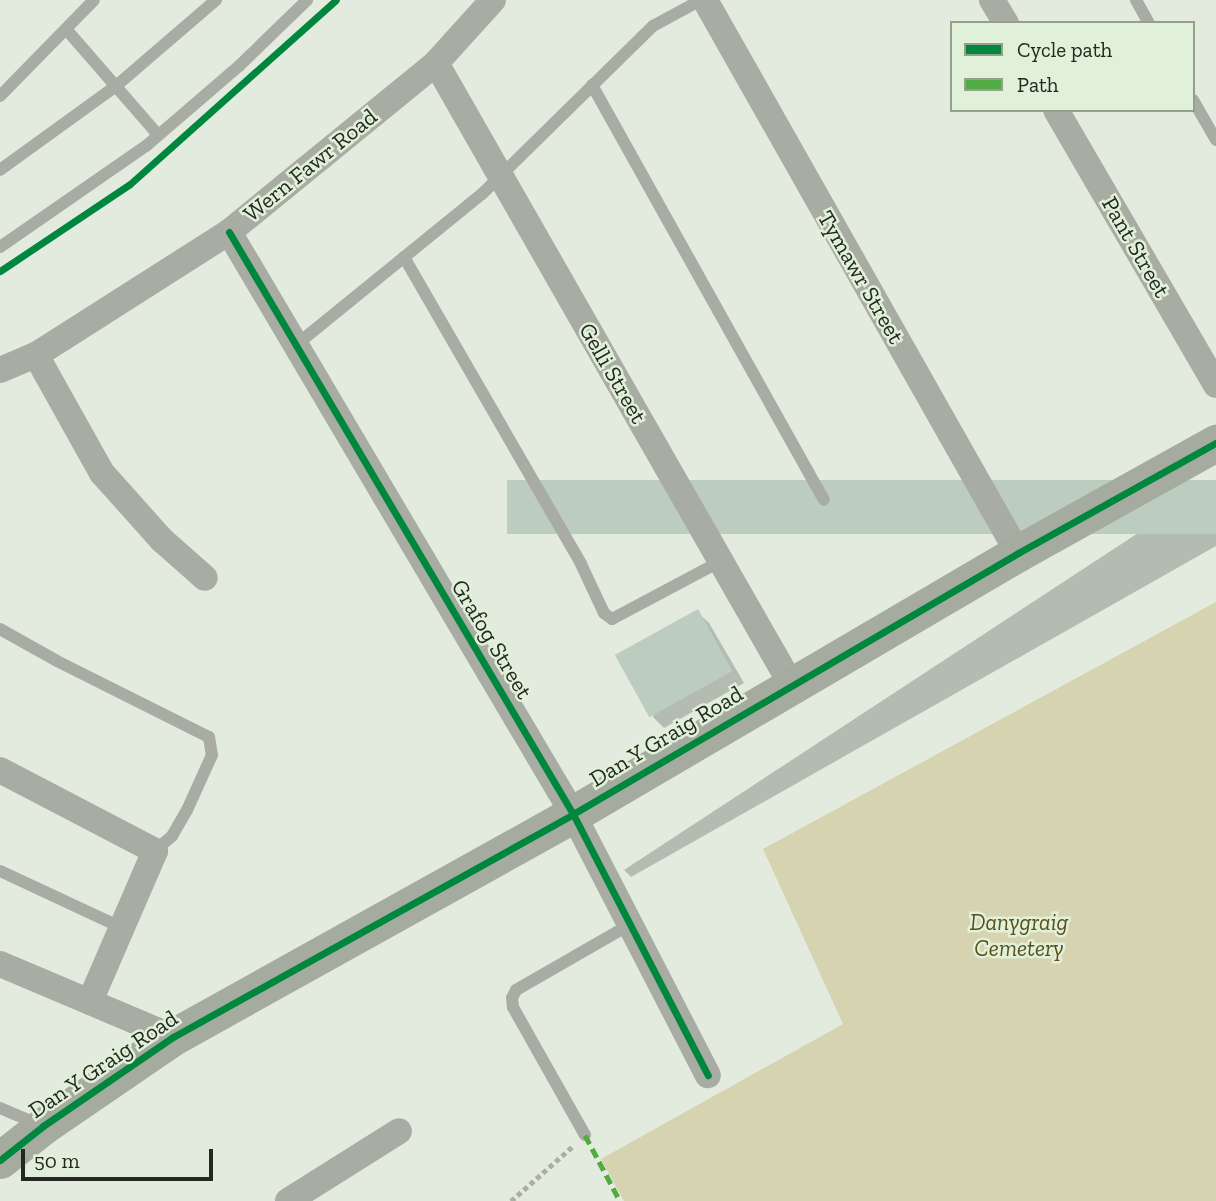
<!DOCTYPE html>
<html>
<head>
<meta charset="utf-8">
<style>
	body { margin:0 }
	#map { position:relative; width:1216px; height:1201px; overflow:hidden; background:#e2ebde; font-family:"Zilla Slab",serif }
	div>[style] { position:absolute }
	.green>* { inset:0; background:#d6d3b0 }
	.shadow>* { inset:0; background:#0003 }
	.building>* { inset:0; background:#bcccbf; transform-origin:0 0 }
	.path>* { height:4.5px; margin-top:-2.25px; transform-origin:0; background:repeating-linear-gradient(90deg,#abafa5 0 5px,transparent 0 8.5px) }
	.lane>* { height:12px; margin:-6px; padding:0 6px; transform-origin:6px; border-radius:6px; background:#a8aca2 }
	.street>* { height:26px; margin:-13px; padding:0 13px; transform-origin:13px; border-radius:13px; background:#a8aca2 }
	.secondary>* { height:37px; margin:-18.5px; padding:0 18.5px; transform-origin:18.5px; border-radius:18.5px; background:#a6ab9f }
	.quiet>* { height:5px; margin-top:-2.5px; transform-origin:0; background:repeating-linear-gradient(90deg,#53ab43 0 10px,transparent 0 15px) }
	.cycleway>* { height:7px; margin:-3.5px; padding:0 3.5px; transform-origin:3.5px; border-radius:3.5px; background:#00873e }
	span { translate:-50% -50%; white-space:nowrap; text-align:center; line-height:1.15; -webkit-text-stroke:5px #e0f0d9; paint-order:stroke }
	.street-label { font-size:23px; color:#232920 }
	.park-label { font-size:23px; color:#5b4f1b; font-style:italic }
	.legend { position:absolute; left:950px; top:21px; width:245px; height:91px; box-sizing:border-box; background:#e0f0d9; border:2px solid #94a08f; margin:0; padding:9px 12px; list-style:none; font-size:21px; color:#232920 }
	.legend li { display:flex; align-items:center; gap:14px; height:35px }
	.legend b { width:35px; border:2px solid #94a08f }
	.scale { position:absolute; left:21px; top:1149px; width:192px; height:32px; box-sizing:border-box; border:4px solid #232920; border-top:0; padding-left:9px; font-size:21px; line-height:24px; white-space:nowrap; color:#232920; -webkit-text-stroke:5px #e0f0d9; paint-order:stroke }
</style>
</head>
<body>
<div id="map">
	<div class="green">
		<i style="clip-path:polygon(1216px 602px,1216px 1201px,624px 1201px,601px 1159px,843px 1024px,763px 849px)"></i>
	</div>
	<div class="shadow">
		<i style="clip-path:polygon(1216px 482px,1216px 546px,631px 877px,624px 870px)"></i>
		<i style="clip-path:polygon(697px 612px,709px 623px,744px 683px,664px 728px,653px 717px)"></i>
	</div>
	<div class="building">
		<i style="left:1216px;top:480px;width:54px;height:709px;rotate:90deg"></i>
		<i style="left:698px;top:609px;width:71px;height:95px;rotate:61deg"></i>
	</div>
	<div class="path">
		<i style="left:511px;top:1201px;width:83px;rotate:-41.6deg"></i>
	</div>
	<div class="lane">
		<i style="left:1136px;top:0;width:26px;rotate:61deg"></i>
		<i style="left:66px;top:29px;width:140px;rotate:49deg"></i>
		<i style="left:592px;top:85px;width:475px;rotate:60.8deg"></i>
		<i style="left:0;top:96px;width:134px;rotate:-45.6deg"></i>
		<i style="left:1193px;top:100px;width:46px;rotate:60.1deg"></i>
		<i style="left:0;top:170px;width:143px;rotate:-35.9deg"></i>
		<i style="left:116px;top:86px;width:132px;rotate:-40.7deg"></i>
		<i style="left:0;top:247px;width:178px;rotate:-34.7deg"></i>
		<i style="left:146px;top:146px;width:123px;rotate:-40.7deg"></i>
		<i style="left:239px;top:66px;width:95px;rotate:-44.1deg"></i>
		<i style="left:404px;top:257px;width:354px;rotate:60deg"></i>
		<i style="left:581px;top:564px;width:54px;rotate:64.9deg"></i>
		<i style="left:604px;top:613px;width:10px;rotate:37deg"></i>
		<i style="left:612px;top:619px;width:123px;rotate:-28deg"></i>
		<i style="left:296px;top:345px;width:240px;rotate:-39.1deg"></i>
		<i style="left:482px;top:194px;width:240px;rotate:-44.5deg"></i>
		<i style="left:653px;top:26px;width:55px;rotate:-28.4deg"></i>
		<i style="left:0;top:629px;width:65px;rotate:29.3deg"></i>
		<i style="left:57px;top:661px;width:170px;rotate:26.6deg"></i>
		<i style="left:209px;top:737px;width:18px;rotate:81deg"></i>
		<i style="left:212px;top:755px;width:60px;rotate:114.4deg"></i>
		<i style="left:187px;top:810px;width:30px;rotate:120deg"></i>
		<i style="left:172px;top:836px;width:23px;rotate:139deg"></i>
		<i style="left:0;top:871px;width:135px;rotate:25deg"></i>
		<i style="left:0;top:1108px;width:39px;rotate:23deg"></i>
		<i style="left:585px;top:1135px;width:147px;rotate:-119.4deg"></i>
		<i style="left:513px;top:1007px;width:9px;rotate:-96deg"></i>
		<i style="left:512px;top:998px;width:9px;rotate:-63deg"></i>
		<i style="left:516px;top:990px;width:133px;rotate:-29.9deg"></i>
	</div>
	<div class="street">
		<i style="left:705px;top:0;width:635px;rotate:60.49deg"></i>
		<i style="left:992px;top:0;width:27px;rotate:59deg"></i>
		<i style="left:436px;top:63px;width:715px;rotate:60.25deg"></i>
		<i style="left:1056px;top:110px;width:318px;rotate:59.8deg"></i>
		<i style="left:229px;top:232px;width:676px;rotate:59.41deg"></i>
		<i style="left:573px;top:814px;width:294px;rotate:62.7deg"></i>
		<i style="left:36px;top:355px;width:135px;rotate:60.8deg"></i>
		<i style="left:102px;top:473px;width:90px;rotate:48.2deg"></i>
		<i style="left:162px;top:540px;width:57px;rotate:41.5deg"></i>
		<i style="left:0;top:370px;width:39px;rotate:-23deg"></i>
		<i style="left:36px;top:355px;width:229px;rotate:-32.5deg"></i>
		<i style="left:229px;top:232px;width:267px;rotate:-39.2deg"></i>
		<i style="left:436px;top:63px;width:85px;rotate:-47.9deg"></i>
		<i style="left:0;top:770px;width:175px;rotate:27.6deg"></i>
		<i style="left:155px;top:851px;width:163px;rotate:113.4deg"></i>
		<i style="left:0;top:964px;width:188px;rotate:22.9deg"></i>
		<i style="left:288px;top:1201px;width:131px;rotate:-32.2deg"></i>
	</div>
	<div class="secondary">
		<i style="left:0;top:1160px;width:55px;rotate:-38.3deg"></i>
		<i style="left:43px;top:1126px;width:158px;rotate:-34.4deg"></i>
		<i style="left:173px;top:1037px;width:458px;rotate:-29.1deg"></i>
		<i style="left:573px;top:814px;width:516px;rotate:-30.39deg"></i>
		<i style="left:1018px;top:553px;width:227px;rotate:-29.1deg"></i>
	</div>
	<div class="quiet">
		<i style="left:585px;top:1135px;width:75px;rotate:62.1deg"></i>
	</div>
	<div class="cycleway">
		<i style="left:229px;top:232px;width:676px;rotate:59.41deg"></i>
		<i style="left:573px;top:814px;width:294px;rotate:62.7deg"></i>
		<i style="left:0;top:271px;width:156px;rotate:-33.8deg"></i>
		<i style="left:130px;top:184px;width:276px;rotate:-41.8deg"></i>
		<i style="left:0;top:1160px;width:55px;rotate:-38.3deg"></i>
		<i style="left:43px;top:1126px;width:158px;rotate:-34.4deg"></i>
		<i style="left:173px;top:1037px;width:458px;rotate:-29.1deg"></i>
		<i style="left:573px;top:814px;width:516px;rotate:-30.39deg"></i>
		<i style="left:1018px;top:553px;width:227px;rotate:-29.1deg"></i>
	</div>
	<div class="street-label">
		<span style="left:310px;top:165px;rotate:-39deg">Wern Fawr Road</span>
		<span style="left:1136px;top:247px;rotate:60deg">Pant Street</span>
		<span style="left:861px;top:277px;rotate:60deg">Tymawr Street</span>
		<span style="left:613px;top:373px;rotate:60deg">Gelli Street</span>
		<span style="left:492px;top:639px;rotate:59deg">Grafog Street</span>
		<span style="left:666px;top:736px;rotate:-31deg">Dan Y Graig Road</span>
		<span style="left:103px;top:1064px;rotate:-34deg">Dan Y Graig Road</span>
	</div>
	<div class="park-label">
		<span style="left:1019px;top:935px">Danygraig<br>Cemetery</span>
	</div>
	<ul class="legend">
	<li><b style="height:9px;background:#00873e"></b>Cycle path</li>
	<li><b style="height:9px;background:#53ab43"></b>Path</li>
	</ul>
	<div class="scale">50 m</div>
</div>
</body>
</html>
